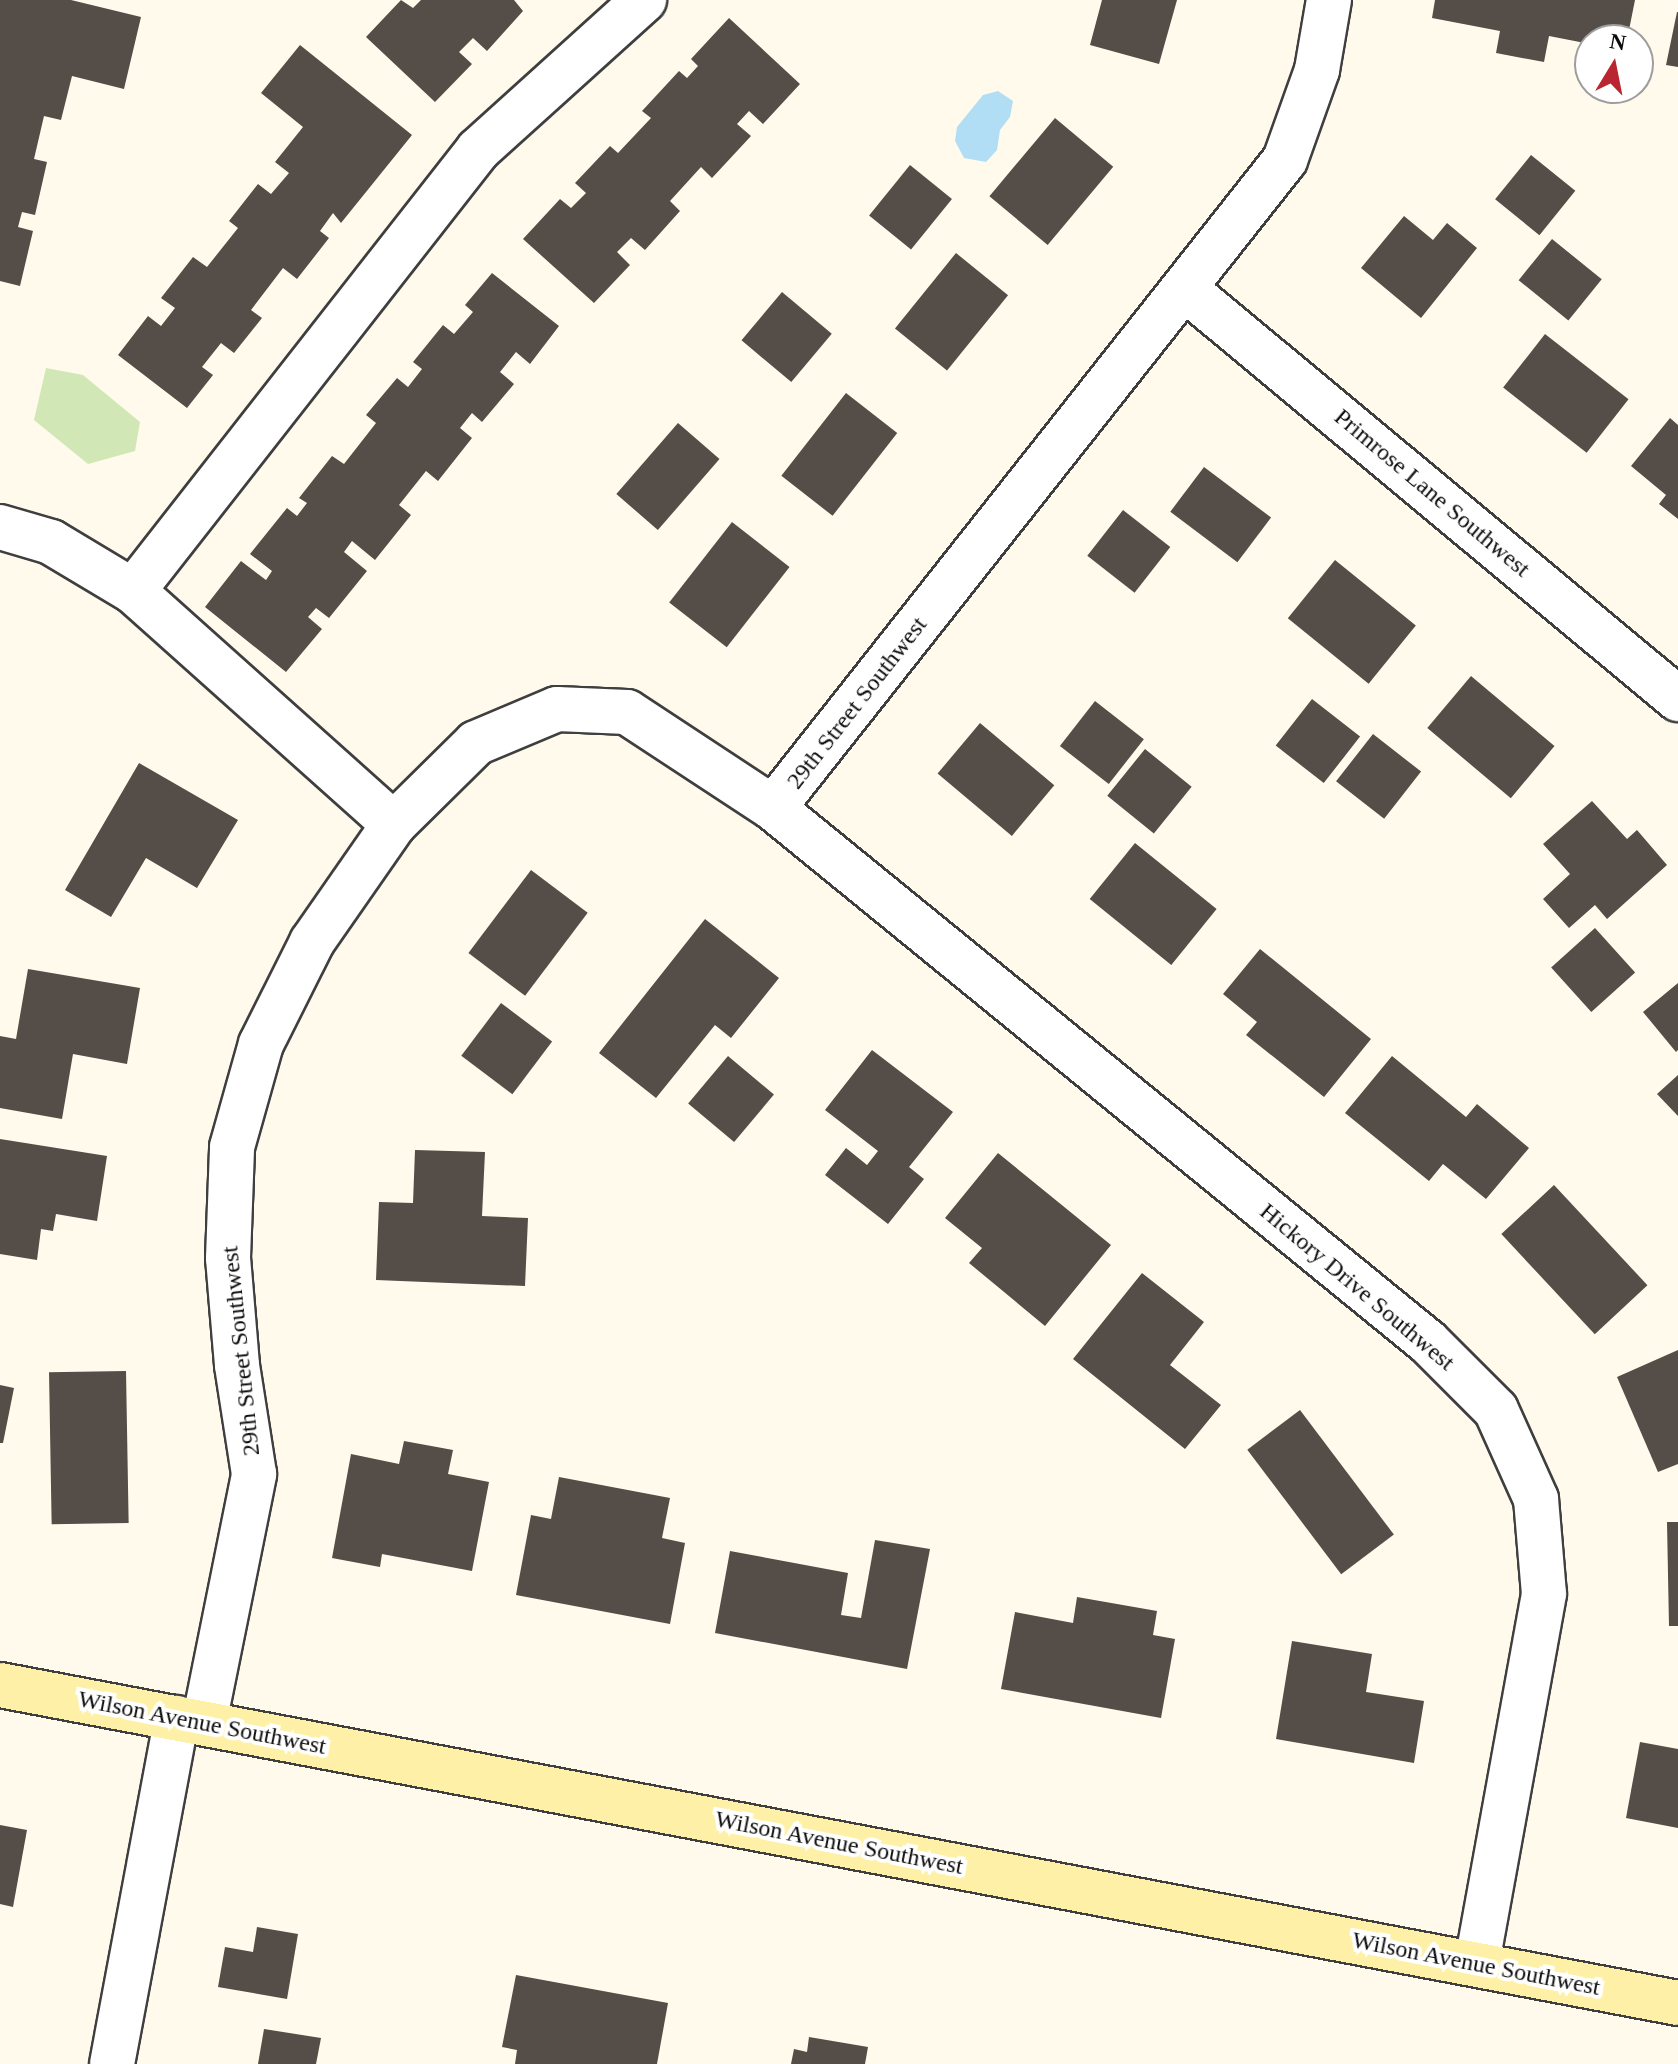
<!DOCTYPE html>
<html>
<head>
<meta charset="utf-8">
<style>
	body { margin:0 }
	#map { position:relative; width:1678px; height:2064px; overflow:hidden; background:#fffaeb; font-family:Georgia,serif }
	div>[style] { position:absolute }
	.green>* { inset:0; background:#d1e8b6 }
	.water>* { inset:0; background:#b1def5 }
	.building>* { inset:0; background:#544d48; transform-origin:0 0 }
	.roads { filter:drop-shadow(2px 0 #3f3f3f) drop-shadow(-2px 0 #3f3f3f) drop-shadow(0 2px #3f3f3f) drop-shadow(0 -2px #3f3f3f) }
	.minor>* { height:44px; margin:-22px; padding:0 22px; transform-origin:22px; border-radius:22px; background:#fff }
	.secondary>* { height:44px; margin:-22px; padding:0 22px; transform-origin:22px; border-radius:22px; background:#fef1a7 }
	span { translate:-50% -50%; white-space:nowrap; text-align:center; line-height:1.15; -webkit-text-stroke:8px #fff; paint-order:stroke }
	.street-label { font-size:24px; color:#0c0c0c }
	.north { position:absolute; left:1574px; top:24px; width:80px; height:80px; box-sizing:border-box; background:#fff; border:2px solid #9e9e9e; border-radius:50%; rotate:10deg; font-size:22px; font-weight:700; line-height:32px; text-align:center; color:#0c0c0c }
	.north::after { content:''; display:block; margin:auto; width:28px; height:36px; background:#b92632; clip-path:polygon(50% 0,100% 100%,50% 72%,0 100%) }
</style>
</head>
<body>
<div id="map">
	<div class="green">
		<i style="clip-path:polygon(46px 368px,83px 375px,140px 422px,135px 451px,88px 464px,34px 420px)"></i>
	</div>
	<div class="water">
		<i style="clip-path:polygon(998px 91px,1013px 101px,1010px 117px,1000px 130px,997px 150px,986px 162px,964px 158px,955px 141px,957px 127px,983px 95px)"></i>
	</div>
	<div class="building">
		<i style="clip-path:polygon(0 0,71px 0,141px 17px,124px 89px,72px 76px,61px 120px,44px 116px,34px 159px,47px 162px,35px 215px,22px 212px,18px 227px,33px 231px,20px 286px,0 281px)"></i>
		<i style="clip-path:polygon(401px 0,413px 8px,421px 0,514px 0,523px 11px,487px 51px,473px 38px,459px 52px,472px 64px,435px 102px,366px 37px)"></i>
		<i style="clip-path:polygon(1102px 0,1177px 0,1159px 64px,1090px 45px)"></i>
		<i style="clip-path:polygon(1435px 0,1635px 0,1627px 40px,1590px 40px,1590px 44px,1549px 36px,1544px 62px,1496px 53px,1500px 31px,1432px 18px)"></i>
		<i style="clip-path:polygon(1677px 12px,1678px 12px,1678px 67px,1666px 65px)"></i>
		<i style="clip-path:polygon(729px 18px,800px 84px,763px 124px,749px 111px,737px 124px,751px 136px,712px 178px,701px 167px,670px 201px,680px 211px,645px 250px,631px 238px,617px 252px,630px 265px,594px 303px,523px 239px,560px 199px,571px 208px,586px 193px,575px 183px,610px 146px,618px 153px,651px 118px,642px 111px,679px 71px,687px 78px,698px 66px,691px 59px)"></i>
		<i style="clip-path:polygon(300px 45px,412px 135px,341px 223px,333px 213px,320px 231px,329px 238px,297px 279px,283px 268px,251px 310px,262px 318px,234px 353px,221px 343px,202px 367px,213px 375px,187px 408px,118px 355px,148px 316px,161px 326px,175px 308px,161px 298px,193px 257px,207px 267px,238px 228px,229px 221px,258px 184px,271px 194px,289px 173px,275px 162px,303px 127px,261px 93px)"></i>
		<i style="left:1055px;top:118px;width:76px;height:102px;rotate:40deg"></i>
		<i style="left:1531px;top:155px;width:57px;height:57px;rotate:39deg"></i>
		<i style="left:910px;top:165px;width:54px;height:65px;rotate:39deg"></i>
		<i style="clip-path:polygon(1404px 216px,1433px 240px,1447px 223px,1477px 248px,1421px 318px,1361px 268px)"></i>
		<i style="left:1552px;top:239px;width:64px;height:53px;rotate:39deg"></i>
		<i style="left:956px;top:253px;width:67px;height:97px;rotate:39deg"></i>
		<i style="clip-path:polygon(492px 273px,559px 326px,530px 364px,516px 352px,500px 372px,514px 384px,482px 422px,472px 413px,460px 428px,472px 438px,438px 481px,426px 471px,399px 505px,411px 515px,375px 560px,352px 541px,344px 552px,367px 571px,329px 618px,316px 608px,308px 617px,322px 629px,286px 672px,205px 607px,241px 561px,266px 580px,272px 571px,250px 554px,287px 508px,297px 516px,307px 503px,299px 498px,332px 456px,344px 464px,376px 423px,366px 415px,397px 378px,408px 387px,422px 369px,413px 362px,443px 325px,454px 334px,473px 312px,465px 305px)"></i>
		<i style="left:782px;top:292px;width:65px;height:63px;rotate:40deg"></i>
		<i style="left:1545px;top:334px;width:106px;height:68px;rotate:38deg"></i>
		<i style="left:846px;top:393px;width:65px;height:105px;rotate:38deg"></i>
		<i style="clip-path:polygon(1670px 418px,1678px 425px,1678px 519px,1659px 504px,1666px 495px,1631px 466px)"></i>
		<i style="left:678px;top:423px;width:55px;height:94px;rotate:41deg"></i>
		<i style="left:1204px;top:467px;width:84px;height:56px;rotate:37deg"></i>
		<i style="left:1123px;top:510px;width:60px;height:58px;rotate:38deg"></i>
		<i style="left:732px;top:522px;width:73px;height:102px;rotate:38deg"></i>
		<i style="left:1335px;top:560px;width:104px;height:75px;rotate:39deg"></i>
		<i style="left:1471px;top:676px;width:109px;height:68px;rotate:40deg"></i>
		<i style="left:1312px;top:699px;width:61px;height:59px;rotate:38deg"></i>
		<i style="left:1095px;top:701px;width:62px;height:57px;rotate:38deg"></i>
		<i style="left:980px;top:723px;width:97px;height:66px;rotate:40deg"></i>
		<i style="left:1373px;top:734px;width:61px;height:60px;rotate:38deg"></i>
		<i style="left:1145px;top:749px;width:60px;height:60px;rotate:39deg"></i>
		<i style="clip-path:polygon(139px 763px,238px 820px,197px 888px,146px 858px,111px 917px,65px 890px)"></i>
		<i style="clip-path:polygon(1592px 801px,1627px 839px,1637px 830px,1667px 865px,1607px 919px,1595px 905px,1569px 928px,1543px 899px,1570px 874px,1543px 844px)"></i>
		<i style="left:1135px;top:843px;width:105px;height:72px;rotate:39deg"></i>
		<i style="left:531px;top:870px;width:71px;height:104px;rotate:37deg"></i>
		<i style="clip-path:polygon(705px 919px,779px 978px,731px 1038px,715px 1025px,656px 1098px,599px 1053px)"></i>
		<i style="left:1595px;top:928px;width:60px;height:59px;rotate:48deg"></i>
		<i style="clip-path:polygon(1260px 949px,1371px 1039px,1324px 1097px,1246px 1035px,1257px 1022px,1223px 994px)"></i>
		<i style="clip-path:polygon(28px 969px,140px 988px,127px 1064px,73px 1054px,62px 1119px,0 1108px,0 1036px,16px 1039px)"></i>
		<i style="clip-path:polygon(1678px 983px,1678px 1050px,1676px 1052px,1643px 1012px)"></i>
		<i style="left:501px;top:1003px;width:64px;height:66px;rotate:37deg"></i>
		<i style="clip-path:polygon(872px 1050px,953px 1112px,909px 1167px,924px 1179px,888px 1224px,825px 1175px,846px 1148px,867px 1165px,878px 1151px,825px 1110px)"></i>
		<i style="left:728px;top:1056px;width:60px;height:62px;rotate:40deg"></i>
		<i style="clip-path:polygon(1392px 1056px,1466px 1117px,1477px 1104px,1529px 1148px,1486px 1199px,1443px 1164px,1429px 1181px,1345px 1113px)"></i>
		<i style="clip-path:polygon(1678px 1075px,1678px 1116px,1657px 1094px)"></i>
		<i style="clip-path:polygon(0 1139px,107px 1156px,97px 1221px,56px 1214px,53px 1231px,41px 1229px,37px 1260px,0 1254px)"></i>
		<i style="clip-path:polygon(415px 1150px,485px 1152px,482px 1216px,528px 1218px,525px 1286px,376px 1280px,379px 1202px,413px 1203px)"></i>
		<i style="clip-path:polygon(998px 1153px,1111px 1245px,1045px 1326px,969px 1263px,982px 1248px,945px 1218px)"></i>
		<i style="left:1554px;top:1185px;width:137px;height:72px;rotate:47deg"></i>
		<i style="clip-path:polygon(1142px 1273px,1204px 1322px,1170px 1365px,1221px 1405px,1185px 1449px,1073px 1359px)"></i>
		<i style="clip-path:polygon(1678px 1350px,1678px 1464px,1658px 1472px,1617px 1377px)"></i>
		<i style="left:126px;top:1371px;width:152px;height:77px;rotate:89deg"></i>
		<i style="clip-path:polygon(0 1385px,14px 1388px,3px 1443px,0 1443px)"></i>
		<i style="left:1300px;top:1410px;width:156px;height:66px;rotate:53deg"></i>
		<i style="clip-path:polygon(404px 1441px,453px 1450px,448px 1474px,489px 1482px,472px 1571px,382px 1554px,380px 1567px,332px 1558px,351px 1454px,399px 1464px)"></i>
		<i style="clip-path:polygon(559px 1477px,670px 1498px,662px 1538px,685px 1543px,670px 1624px,516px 1595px,531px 1515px,551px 1519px)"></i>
		<i style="clip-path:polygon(1667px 1522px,1678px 1522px,1678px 1626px,1669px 1626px)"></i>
		<i style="clip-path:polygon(875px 1540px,930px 1549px,907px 1669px,715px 1633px,730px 1551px,848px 1573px,841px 1615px,861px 1618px)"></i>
		<i style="clip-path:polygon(1077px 1597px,1157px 1611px,1153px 1635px,1175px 1639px,1161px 1718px,1001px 1689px,1015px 1612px,1073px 1623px)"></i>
		<i style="clip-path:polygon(1292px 1641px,1372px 1654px,1366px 1692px,1424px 1701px,1414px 1763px,1276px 1739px)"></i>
		<i style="clip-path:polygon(1640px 1742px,1678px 1749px,1678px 1828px,1626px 1818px)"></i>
		<i style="clip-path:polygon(0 1825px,27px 1830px,13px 1907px,0 1904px)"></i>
		<i style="clip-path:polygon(257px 1927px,298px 1934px,287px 1999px,218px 1987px,225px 1947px,253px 1952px)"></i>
		<i style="clip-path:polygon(516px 1975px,668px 2003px,657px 2064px,515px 2064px,517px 2050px,502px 2047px)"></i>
		<i style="clip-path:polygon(264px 2029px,321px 2038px,316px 2064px,258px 2064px)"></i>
		<i style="clip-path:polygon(809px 2037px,868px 2047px,865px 2064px,791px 2064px,794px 2049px,807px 2052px)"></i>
	</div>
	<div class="roads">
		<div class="minor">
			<i style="left:1184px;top:288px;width:643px;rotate:39.76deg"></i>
			<i style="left:0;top:527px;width:53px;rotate:16.4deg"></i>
			<i style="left:51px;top:542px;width:96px;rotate:30.9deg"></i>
			<i style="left:133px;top:591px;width:350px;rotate:41.8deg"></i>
			<i style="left:133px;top:591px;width:560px;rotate:-51.96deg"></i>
			<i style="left:478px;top:150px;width:224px;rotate:-42.1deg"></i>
			<i style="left:773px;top:808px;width:845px;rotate:39.19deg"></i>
			<i style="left:1428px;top:1342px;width:96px;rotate:45deg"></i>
			<i style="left:1496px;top:1410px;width:98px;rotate:65.8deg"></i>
			<i style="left:1536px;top:1499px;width:95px;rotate:85.2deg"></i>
			<i style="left:1544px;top:1594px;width:376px;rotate:100.3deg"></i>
			<i style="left:204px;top:1723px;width:254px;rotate:-78.6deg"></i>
			<i style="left:254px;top:1474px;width:110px;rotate:-98.9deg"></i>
			<i style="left:237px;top:1365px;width:107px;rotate:-94.8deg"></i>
			<i style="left:228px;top:1258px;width:111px;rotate:-87.9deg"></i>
			<i style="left:232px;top:1147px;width:107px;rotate:-74.3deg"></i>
			<i style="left:261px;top:1044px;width:114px;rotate:-63.4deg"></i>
			<i style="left:312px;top:942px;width:144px;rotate:-55.2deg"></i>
			<i style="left:394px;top:824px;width:115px;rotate:-44.6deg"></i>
			<i style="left:476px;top:743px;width:88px;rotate:-22.8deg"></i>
			<i style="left:557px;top:709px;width:70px;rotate:2.5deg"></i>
			<i style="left:627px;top:712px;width:175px;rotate:33.3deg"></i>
			<i style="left:773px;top:808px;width:826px;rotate:-51.69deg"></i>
			<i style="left:1285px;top:160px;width:96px;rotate:-70.4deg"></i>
			<i style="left:1317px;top:70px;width:71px;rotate:-80.3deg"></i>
			<i style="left:112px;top:2064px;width:352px;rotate:-79.4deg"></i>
		</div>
		<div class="secondary">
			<i style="left:0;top:1685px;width:1708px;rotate:10.73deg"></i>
		</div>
	</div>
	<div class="street-label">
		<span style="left:1432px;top:493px;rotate:40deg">Primrose Lane Southwest</span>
		<span style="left:857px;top:703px;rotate:-52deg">29th Street Southwest</span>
		<span style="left:1357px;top:1287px;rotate:40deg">Hickory Drive Southwest</span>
		<span style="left:241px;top:1351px;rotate:-96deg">29th Street Southwest</span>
		<span style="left:202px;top:1723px;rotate:11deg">Wilson Avenue Southwest</span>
		<span style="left:839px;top:1843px;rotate:11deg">Wilson Avenue Southwest</span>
		<span style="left:1476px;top:1964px;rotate:11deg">Wilson Avenue Southwest</span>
	</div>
	<div class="north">N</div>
</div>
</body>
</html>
